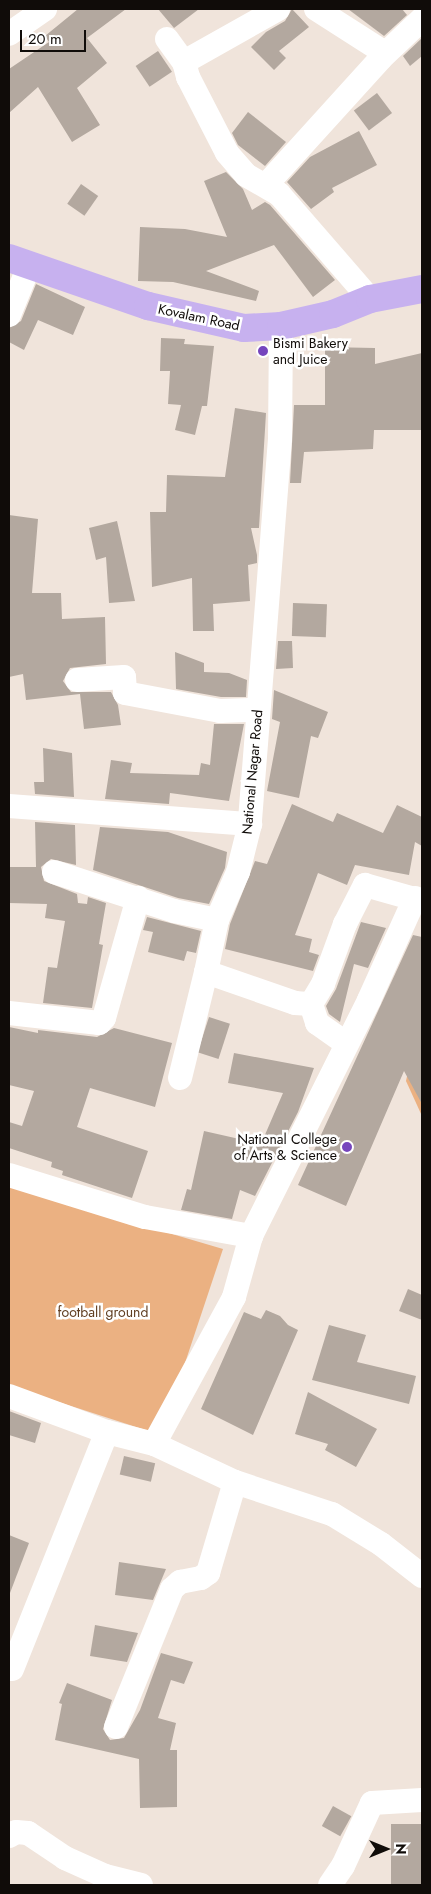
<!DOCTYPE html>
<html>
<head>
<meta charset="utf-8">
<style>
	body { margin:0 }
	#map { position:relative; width:431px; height:1894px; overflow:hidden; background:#f0e4db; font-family:Jost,sans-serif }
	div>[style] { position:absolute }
	.green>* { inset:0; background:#ebb182 }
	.building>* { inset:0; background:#b3a89f; transform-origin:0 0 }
	.street>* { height:24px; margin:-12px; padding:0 12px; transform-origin:12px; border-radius:12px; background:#fff }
	.primary>* { height:28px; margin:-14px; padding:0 14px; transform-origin:14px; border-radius:14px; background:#c7b1ef }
	.dots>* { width:14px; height:14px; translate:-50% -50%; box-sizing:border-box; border:2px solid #fff; border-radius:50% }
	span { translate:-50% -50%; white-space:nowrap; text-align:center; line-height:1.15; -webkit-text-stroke:5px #fff; paint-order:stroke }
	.street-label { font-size:14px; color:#100c09 }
	.poi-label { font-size:14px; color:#100c09 }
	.left { translate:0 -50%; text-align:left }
	.right { translate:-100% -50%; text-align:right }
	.park-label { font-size:14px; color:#5f3d20 }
	.frame { position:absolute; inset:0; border:10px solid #100c09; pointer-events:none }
	.north { position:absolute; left:361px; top:1824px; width:50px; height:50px; -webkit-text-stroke:4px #fff; paint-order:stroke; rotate:90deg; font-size:14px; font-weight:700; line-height:20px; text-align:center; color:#100c09 }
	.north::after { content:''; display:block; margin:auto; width:18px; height:22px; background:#100c09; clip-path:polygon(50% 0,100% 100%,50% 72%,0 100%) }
	.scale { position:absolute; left:20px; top:30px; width:66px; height:22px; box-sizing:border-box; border:2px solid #100c09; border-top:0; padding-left:6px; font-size:15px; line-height:18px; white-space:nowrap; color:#100c09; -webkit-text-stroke:4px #fff; paint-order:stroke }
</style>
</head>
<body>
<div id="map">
	<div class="green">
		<i style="clip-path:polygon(422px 1043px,422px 1116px,406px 1081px,412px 1053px)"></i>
		<i style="clip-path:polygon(9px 1186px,223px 1249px,161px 1435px,9px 1386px)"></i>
	</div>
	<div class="building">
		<i style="clip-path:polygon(78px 9px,126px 9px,87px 38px,107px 63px,77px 88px,100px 125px,72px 142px,38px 87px,9px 113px,9px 69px,49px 42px,45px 36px)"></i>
		<i style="clip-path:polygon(158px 9px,199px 9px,174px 28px)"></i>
		<i style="clip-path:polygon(292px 9px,309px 27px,279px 51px,286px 58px,274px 70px,251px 47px,266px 32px,285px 21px)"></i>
		<i style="clip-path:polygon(348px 9px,402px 9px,407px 15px,384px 36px)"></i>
		<i style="clip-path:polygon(422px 38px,422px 56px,410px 66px,403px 56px)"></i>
		<i style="left:158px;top:51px;width:25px;height:27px;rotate:56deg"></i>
		<i style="left:377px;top:93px;width:25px;height:29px;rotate:53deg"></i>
		<i style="clip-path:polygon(248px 112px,286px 142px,265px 166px,238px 145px,232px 133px)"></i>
		<i style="clip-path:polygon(359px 131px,377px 165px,332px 188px,334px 192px,311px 209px,287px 182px,310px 157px)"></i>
		<i style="clip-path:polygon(226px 172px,243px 189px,252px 210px,265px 202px,270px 205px,335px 280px,313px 297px,274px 245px,206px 271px,259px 291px,256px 301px,173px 282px,138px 281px,140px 227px,185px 229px,227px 237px,204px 181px)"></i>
		<i style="left:81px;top:184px;width:21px;height:24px;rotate:35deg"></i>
		<i style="clip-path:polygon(36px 284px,85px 307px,73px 335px,38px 320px,24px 350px,9px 342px,9px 328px,21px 321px)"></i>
		<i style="clip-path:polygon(161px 338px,185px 339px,184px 344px,214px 346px,207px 406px,202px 406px,195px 435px,175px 430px,181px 405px,168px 404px,170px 371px,160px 371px)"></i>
		<i style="clip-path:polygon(325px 347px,375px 348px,375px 364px,422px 353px,422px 430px,374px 430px,373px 449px,304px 452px,301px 483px,290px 483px,294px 405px,325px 405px)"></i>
		<i style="clip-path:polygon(235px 408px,266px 413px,259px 528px,251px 528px,257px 555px,257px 563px,248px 565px,250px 601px,213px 604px,214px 631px,193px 631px,192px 578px,152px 587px,150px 512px,166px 512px,167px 475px,225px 477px)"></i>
		<i style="clip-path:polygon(9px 515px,38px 519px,32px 593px,61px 593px,62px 619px,105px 617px,106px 664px,70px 668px,63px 681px,71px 692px,111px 692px,118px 705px,121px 725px,84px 729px,80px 694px,26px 700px,23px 674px,9px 677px)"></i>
		<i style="clip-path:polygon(117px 521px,135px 601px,109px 603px,106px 557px,96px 560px,89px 528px)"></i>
		<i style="left:293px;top:603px;width:34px;height:33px;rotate:2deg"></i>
		<i style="clip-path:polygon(278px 641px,292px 641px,293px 668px,276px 669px)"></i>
		<i style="clip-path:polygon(175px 652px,204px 663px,204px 672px,229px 673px,247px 680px,246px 697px,221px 697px,176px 689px)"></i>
		<i style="clip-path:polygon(274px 690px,328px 712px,318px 738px,311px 736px,299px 798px,267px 791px,280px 722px,272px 719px)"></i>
		<i style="clip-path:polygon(214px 724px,244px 724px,229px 801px,170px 793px,169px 804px,105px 799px,111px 760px,132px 763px,130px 773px,199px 775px,201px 763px,210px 765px)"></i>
		<i style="clip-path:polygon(43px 748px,72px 753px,74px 797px,35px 794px,34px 782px,44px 782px)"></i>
		<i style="clip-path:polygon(292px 804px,333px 822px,337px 813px,383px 833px,397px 805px,422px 817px,422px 846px,415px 842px,409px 875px,355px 865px,347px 885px,318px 873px,295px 935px,312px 939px,309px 952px,319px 955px,313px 971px,225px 949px,230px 924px,255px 861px,267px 864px)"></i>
		<i style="clip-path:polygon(35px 822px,75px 825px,76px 865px,51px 859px,41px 867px,44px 881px,77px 894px,78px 903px,87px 904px,88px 897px,106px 903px,99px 944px,103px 945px,92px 1008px,43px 1003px,48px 967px,57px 968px,65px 921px,45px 918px,47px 904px,9px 903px,9px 867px,36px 867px)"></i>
		<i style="clip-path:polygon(100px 827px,168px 832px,227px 852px,225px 868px,209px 904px,178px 898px,93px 870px)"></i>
		<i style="clip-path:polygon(147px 917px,201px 931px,196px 953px,187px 951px,184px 961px,148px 952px,153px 932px,143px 930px)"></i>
		<i style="clip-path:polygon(361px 922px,386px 928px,368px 968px,354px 964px,340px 1022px,329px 1014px,326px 1006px,336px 989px)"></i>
		<i style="clip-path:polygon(413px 935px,422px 937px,422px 1104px,404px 1071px,346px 1206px,298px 1185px)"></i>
		<i style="left:209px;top:1017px;width:22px;height:37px;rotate:18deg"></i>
		<i style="clip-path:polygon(9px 1027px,38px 1033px,38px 1030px,97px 1037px,114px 1028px,172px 1043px,155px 1107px,90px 1088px,77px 1127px,148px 1151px,132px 1198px,62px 1175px,63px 1171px,51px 1167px,52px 1162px,9px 1148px,9px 1122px,22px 1126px,34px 1091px,9px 1085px)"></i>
		<i style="clip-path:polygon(234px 1053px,314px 1068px,298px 1112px,255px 1196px,240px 1190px,232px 1219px,181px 1210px,187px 1189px,191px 1190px,204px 1131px,261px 1144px,283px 1093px,228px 1083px)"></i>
		<i style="clip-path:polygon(408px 1289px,422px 1295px,422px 1320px,399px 1311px)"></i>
		<i style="clip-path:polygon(266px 1310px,280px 1316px,288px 1325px,298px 1330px,253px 1435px,201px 1409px,244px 1312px,261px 1319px)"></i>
		<i style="clip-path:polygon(329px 1325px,366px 1335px,357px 1362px,416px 1376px,409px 1404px,312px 1380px)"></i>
		<i style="clip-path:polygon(308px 1392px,377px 1429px,356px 1467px,325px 1450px,328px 1444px,295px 1434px)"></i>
		<i style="clip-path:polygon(9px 1411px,41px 1423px,35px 1443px,9px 1435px)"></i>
		<i style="left:124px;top:1456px;width:32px;height:19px;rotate:13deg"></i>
		<i style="clip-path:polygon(9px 1535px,29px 1543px,10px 1593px,9px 1592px)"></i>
		<i style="clip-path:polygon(119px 1562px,166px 1569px,153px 1600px,115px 1595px)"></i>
		<i style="clip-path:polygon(95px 1625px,138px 1633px,127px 1662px,90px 1656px)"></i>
		<i style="clip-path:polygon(161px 1653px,193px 1662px,184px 1684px,171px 1680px,158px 1718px,176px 1723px,170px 1750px,177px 1750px,177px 1807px,140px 1808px,139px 1759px,55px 1740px,62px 1704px,59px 1703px,67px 1683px,112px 1700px,103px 1729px,110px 1740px,124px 1738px,140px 1710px)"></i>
		<i style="left:333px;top:1806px;width:21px;height:23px;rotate:29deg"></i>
		<i style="left:422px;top:1824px;width:61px;height:31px;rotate:90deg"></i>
	</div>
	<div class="street">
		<i style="left:316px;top:9px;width:82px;rotate:32.5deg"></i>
		<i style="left:9px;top:34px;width:44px;rotate:-34.8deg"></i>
		<i style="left:167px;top:39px;width:29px;rotate:54deg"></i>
		<i style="left:184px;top:62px;width:16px;rotate:75deg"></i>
		<i style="left:188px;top:77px;width:85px;rotate:62.8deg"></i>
		<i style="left:227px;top:153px;width:29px;rotate:49deg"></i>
		<i style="left:246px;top:175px;width:38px;rotate:30deg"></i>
		<i style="left:279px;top:194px;width:139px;rotate:49.1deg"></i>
		<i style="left:184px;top:62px;width:108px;rotate:-29.4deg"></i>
		<i style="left:266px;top:185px;width:171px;rotate:-47.8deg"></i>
		<i style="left:381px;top:58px;width:57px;rotate:-43.6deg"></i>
		<i style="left:9px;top:315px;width:53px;rotate:-67.8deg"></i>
		<i style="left:281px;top:326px;width:113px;rotate:90.5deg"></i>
		<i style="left:280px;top:439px;width:386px;rotate:94.5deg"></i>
		<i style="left:250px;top:824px;width:49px;rotate:104deg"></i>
		<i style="left:238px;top:872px;width:52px;rotate:113.6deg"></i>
		<i style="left:217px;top:920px;width:53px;rotate:101.9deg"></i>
		<i style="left:206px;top:972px;width:94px;rotate:19.2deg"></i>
		<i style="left:295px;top:1003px;width:16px;rotate:4deg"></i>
		<i style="left:311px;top:1004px;width:23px;rotate:-59deg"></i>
		<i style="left:323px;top:984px;width:64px;rotate:-69.9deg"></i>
		<i style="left:345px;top:924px;width:44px;rotate:-62.9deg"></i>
		<i style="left:365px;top:885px;width:59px;rotate:15.7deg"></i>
		<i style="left:77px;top:680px;width:47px;rotate:-3.7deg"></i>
		<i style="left:124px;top:677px;width:16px;rotate:86deg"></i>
		<i style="left:125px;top:693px;width:97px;rotate:10.7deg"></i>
		<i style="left:220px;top:711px;width:37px;rotate:-2deg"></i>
		<i style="left:9px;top:806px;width:242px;rotate:4.3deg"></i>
		<i style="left:54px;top:872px;width:126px;rotate:18deg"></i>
		<i style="left:174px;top:911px;width:44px;rotate:11.8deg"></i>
		<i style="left:311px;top:1004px;width:20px;rotate:72deg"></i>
		<i style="left:317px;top:1023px;width:35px;rotate:35deg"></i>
		<i style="left:9px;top:1013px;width:91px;rotate:6.3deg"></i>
		<i style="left:99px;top:1023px;width:7px;rotate:-45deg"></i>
		<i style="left:104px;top:1018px;width:125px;rotate:-74.2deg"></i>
		<i style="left:180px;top:1078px;width:109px;rotate:-76.2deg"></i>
		<i style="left:9px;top:1175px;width:142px;rotate:17.2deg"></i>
		<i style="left:145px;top:1217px;width:108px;rotate:10.2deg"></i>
		<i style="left:9px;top:1396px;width:104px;rotate:20.2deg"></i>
		<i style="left:107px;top:1432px;width:49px;rotate:14.3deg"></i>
		<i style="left:154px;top:1444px;width:89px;rotate:25.1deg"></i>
		<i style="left:235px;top:1482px;width:102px;rotate:18.3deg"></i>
		<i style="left:332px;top:1514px;width:57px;rotate:31.5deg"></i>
		<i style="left:381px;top:1544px;width:52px;rotate:38deg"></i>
		<i style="left:154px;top:1444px;width:167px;rotate:-61.4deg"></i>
		<i style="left:234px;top:1297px;width:63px;rotate:-74.4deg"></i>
		<i style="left:251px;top:1236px;width:264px;rotate:-63.4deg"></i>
		<i style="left:369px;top:1000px;width:112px;rotate:-65.7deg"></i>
		<i style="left:12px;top:1669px;width:255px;rotate:-68.2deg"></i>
		<i style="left:116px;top:1727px;width:149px;rotate:-67.9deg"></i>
		<i style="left:172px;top:1589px;width:11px;rotate:-41deg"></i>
		<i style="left:180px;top:1582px;width:21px;rotate:-11deg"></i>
		<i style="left:201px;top:1578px;width:9px;rotate:-36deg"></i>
		<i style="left:208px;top:1573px;width:95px;rotate:-73.5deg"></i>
		<i style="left:9px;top:1836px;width:8px;rotate:-30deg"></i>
		<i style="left:16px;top:1832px;width:12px;rotate:5deg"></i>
		<i style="left:28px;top:1833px;width:45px;rotate:34deg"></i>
		<i style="left:65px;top:1858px;width:44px;rotate:24.2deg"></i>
		<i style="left:105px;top:1876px;width:37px;rotate:14deg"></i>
		<i style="left:330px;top:1885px;width:23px;rotate:-56deg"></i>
		<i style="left:343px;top:1866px;width:69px;rotate:-65.3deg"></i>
		<i style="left:372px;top:1803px;width:50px;rotate:-3.4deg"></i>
	</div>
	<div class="primary">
		<i style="left:9px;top:258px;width:147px;rotate:19.1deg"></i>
		<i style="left:148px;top:306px;width:98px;rotate:12.9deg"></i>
		<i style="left:244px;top:328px;width:37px;rotate:-3deg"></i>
		<i style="left:281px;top:326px;width:53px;rotate:-13deg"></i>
		<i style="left:333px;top:314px;width:40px;rotate:-22deg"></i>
		<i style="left:370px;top:299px;width:53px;rotate:-10.9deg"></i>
	</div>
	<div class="dots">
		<i style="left:263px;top:351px;background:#7645bd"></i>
		<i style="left:347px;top:1147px;background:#7645bd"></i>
	</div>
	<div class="street-label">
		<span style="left:199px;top:317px;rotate:12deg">Kovalam Road</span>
		<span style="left:252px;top:772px;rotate:-85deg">National Nagar Road</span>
	</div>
	<div class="poi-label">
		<span class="left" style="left:273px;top:351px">Bismi Bakery<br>and Juice</span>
		<span class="right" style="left:337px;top:1147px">National College<br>of Arts &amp; Science</span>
	</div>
	<div class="park-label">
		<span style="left:103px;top:1312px">football ground</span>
	</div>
	<div class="frame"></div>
	<div class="north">N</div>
	<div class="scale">20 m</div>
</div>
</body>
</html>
